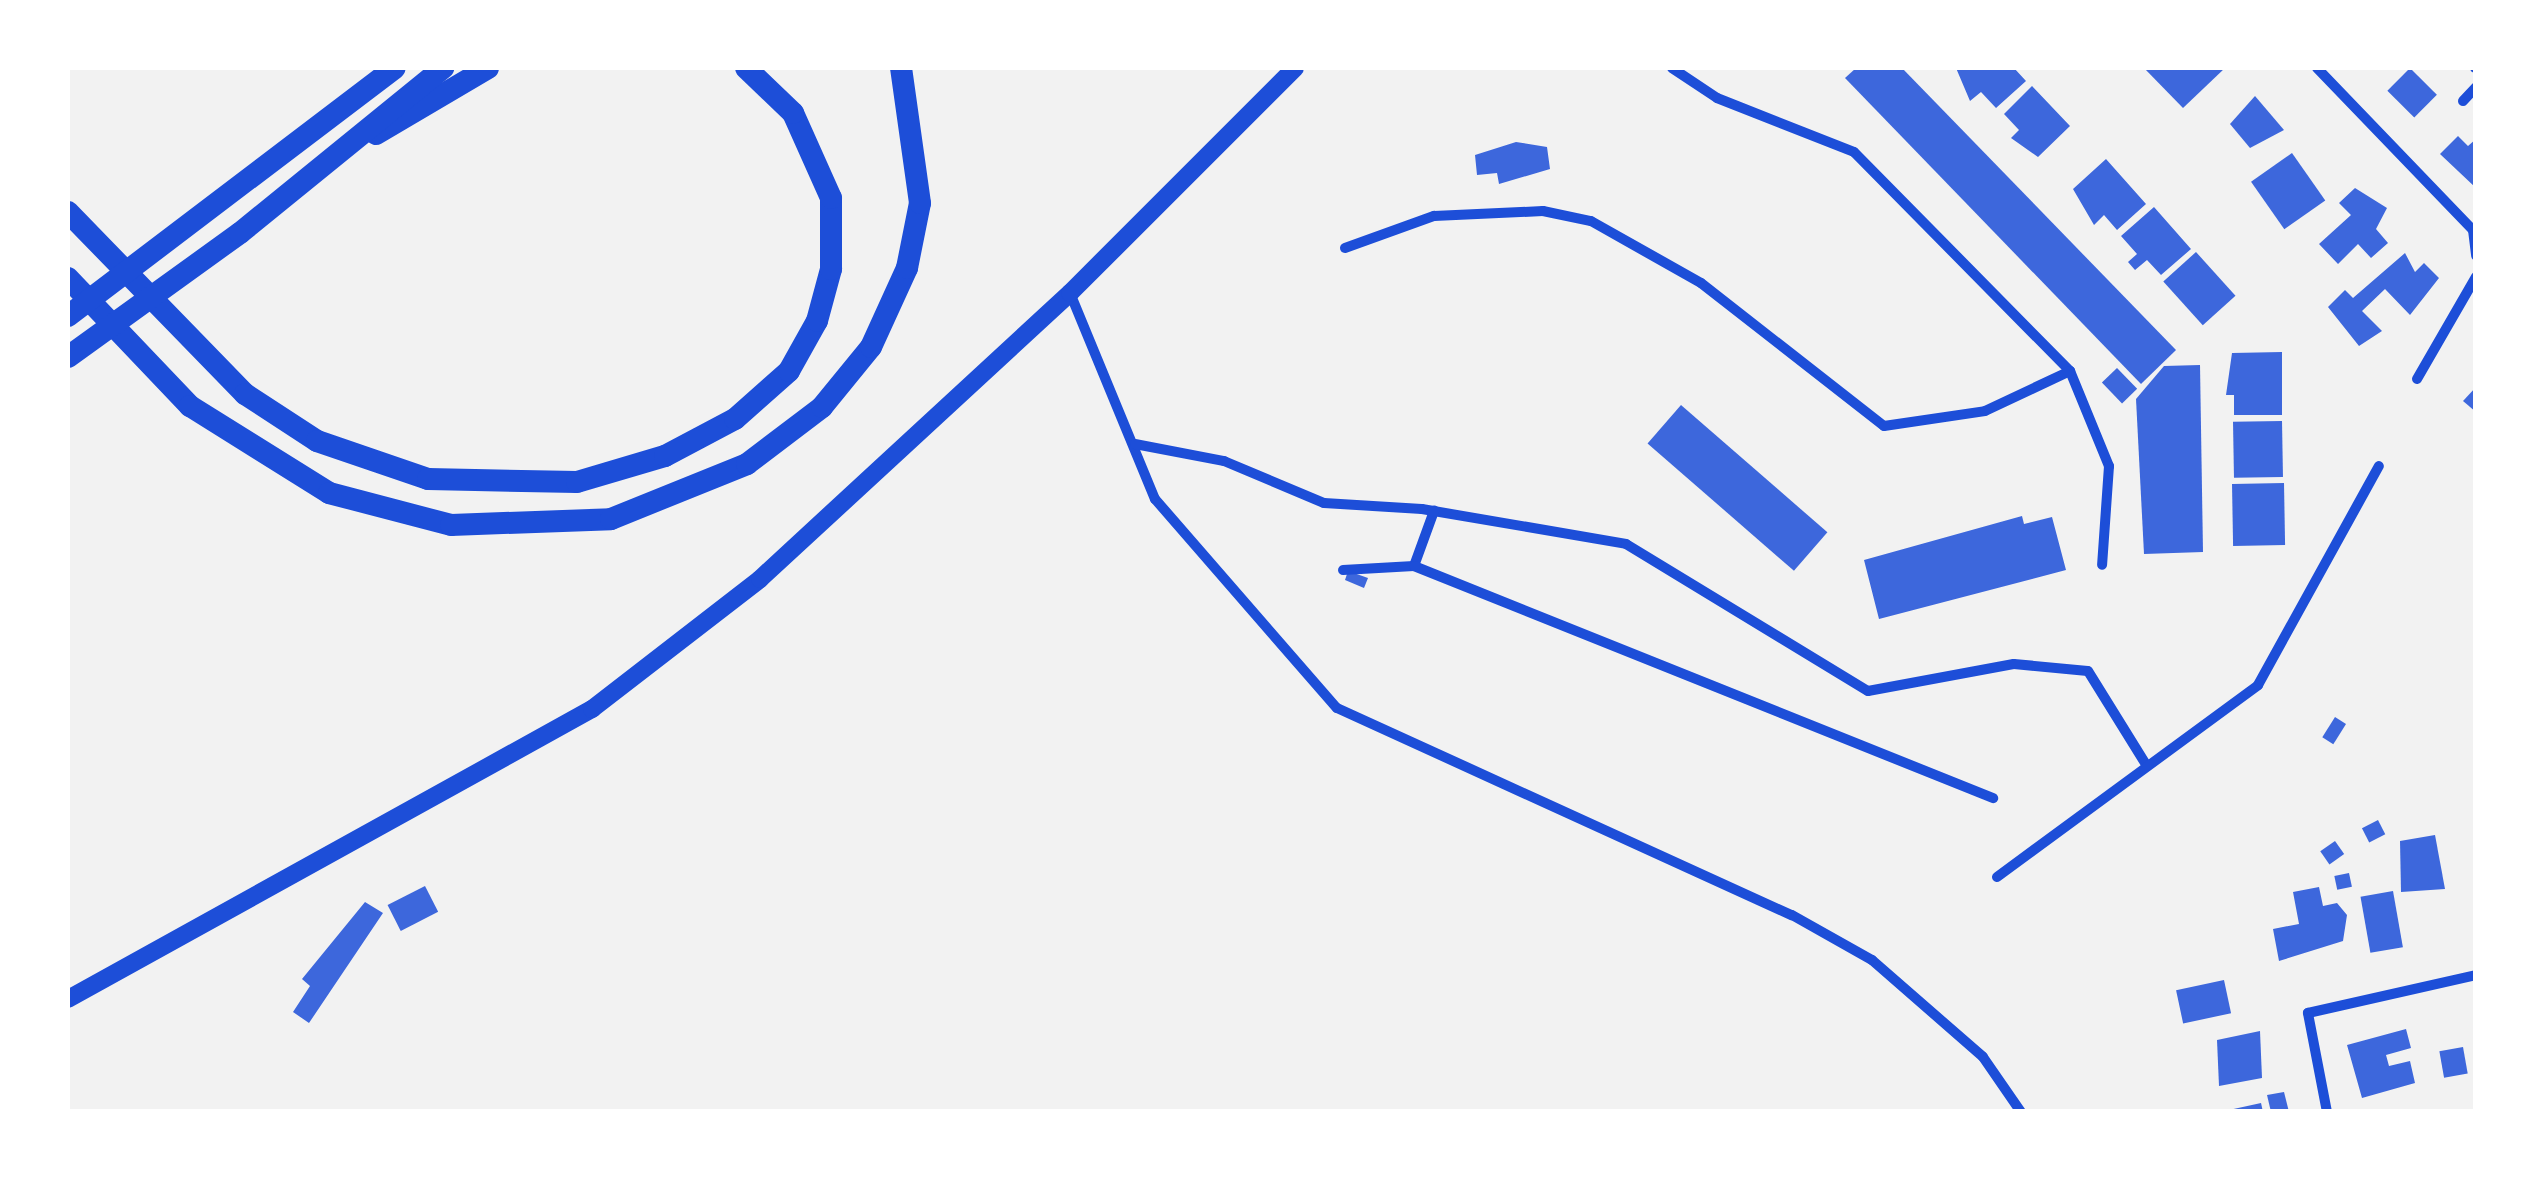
<!DOCTYPE html>
<html>
<head>
<meta charset="utf-8">
<style>
	body { margin:0 }
	#map { position:relative; width:2543px; height:1179px; overflow:hidden; background:#f2f2f2; font-family:Mulish,sans-serif }
	div>[style] { position:absolute }
	.building>* { inset:0; background:#3d67dc; transform-origin:0 0 }
	.minor>* { height:10px; margin:-5px; padding:0 5px; transform-origin:5px; border-radius:5px; background:#1d4ed8 }
	.secondary>* { height:18px; margin:-9px; padding:0 9px; transform-origin:9px; border-radius:9px; background:#1d4ed8 }
	.motorway>* { height:22px; margin:-11px; padding:0 11px; transform-origin:11px; border-radius:11px; background:#1d4ed8 }
	span { translate:-50% -50%; white-space:nowrap; text-align:center; line-height:1.15; -webkit-text-stroke:10px #fff; paint-order:stroke }
	.frame { position:absolute; inset:0; border:70px solid #fff; pointer-events:none }
</style>
</head>
<body>
<div id="map">
	<div class="building">
		<i style="clip-path:polygon(1856px 68px,1902px 68px,2176px 350px,2141px 384px,1845px 78px)"></i>
		<i style="clip-path:polygon(1956px 68px,2014px 68px,2026px 81px,1996px 108px,1981px 92px,1970px 101px)"></i>
		<i style="clip-path:polygon(2144px 68px,2225px 68px,2183px 108px)"></i>
		<i style="left:2410px;top:68px;width:38px;height:32px;rotate:45deg"></i>
		<i style="clip-path:polygon(2032px 86px,2070px 126px,2038px 157px,2011px 138px,2019px 130px,2004px 114px)"></i>
		<i style="clip-path:polygon(2255px 96px,2284px 130px,2250px 148px,2230px 124px)"></i>
		<i style="clip-path:polygon(2458px 136px,2468px 146px,2476px 139px,2476px 188px,2440px 154px)"></i>
		<i style="clip-path:polygon(1516px 142px,1547px 147px,1550px 169px,1499px 184px,1497px 173px,1477px 175px,1475px 155px)"></i>
		<i style="left:2292px;top:153px;width:58px;height:50px;rotate:55deg"></i>
		<i style="clip-path:polygon(2106px 159px,2146px 204px,2117px 230px,2104px 215px,2094px 225px,2073px 189px)"></i>
		<i style="clip-path:polygon(2355px 188px,2387px 208px,2376px 229px,2388px 243px,2371px 258px,2358px 244px,2338px 264px,2319px 244px,2351px 215px,2339px 203px)"></i>
		<i style="clip-path:polygon(2154px 207px,2191px 249px,2161px 275px,2147px 260px,2135px 270px,2128px 262px,2137px 254px,2121px 236px)"></i>
		<i style="left:2196px;top:252px;width:59px;height:44px;rotate:48deg"></i>
		<i style="clip-path:polygon(2405px 253px,2415px 272px,2424px 263px,2439px 278px,2410px 315px,2385px 289px,2362px 311px,2382px 331px,2359px 346px,2328px 307px,2345px 290px,2353px 298px)"></i>
		<i style="clip-path:polygon(2282px 352px,2282px 415px,2234px 415px,2234px 395px,2226px 395px,2232px 353px)"></i>
		<i style="clip-path:polygon(2200px 365px,2203px 552px,2144px 554px,2136px 399px,2164px 366px)"></i>
		<i style="left:2117px;top:368px;width:29px;height:21px;rotate:46deg"></i>
		<i style="clip-path:polygon(2476px 387px,2476px 412px,2463px 401px)"></i>
		<i style="left:1681px;top:405px;width:194px;height:51px;rotate:41deg"></i>
		<i style="left:2282px;top:421px;width:56px;height:49px;rotate:89deg"></i>
		<i style="left:2284px;top:483px;width:62px;height:52px;rotate:89deg"></i>
		<i style="clip-path:polygon(2022px 516px,2024px 524px,2052px 517px,2066px 570px,1879px 619px,1864px 560px)"></i>
		<i style="clip-path:polygon(1348px 571px,1368px 578px,1364px 588px,1345px 580px)"></i>
		<i style="left:2335px;top:717px;width:13px;height:24px;rotate:32deg"></i>
		<i style="left:2378px;top:820px;width:16px;height:18px;rotate:63deg"></i>
		<i style="clip-path:polygon(2435px 835px,2445px 889px,2401px 892px,2400px 841px)"></i>
		<i style="left:2335px;top:841px;width:16px;height:18px;rotate:55deg"></i>
		<i style="left:2349px;top:873px;width:14px;height:15px;rotate:78deg"></i>
		<i style="left:425px;top:886px;width:29px;height:42px;rotate:63deg"></i>
		<i style="clip-path:polygon(2319px 887px,2323px 906px,2337px 903px,2347px 915px,2343px 941px,2279px 961px,2273px 929px,2299px 924px,2293px 892px)"></i>
		<i style="left:2393px;top:891px;width:57px;height:33px;rotate:80deg"></i>
		<i style="clip-path:polygon(365px 902px,383px 913px,309px 1023px,293px 1012px,310px 986px,302px 979px)"></i>
		<i style="left:2224px;top:980px;width:34px;height:49px;rotate:78deg"></i>
		<i style="clip-path:polygon(2406px 1029px,2411px 1048px,2386px 1055px,2389px 1066px,2410px 1061px,2415px 1083px,2362px 1098px,2347px 1045px)"></i>
		<i style="clip-path:polygon(2260px 1031px,2262px 1078px,2219px 1086px,2217px 1040px)"></i>
		<i style="left:2463px;top:1047px;width:27px;height:24px;rotate:80deg"></i>
		<i style="clip-path:polygon(2284px 1092px,2289px 1112px,2271px 1112px,2267px 1095px)"></i>
		<i style="clip-path:polygon(2261px 1103px,2263px 1112px,2229px 1112px,2229px 1110px)"></i>
	</div>
	<div class="minor">
		<i style="left:1672px;top:68px;width:54px;rotate:33.7deg"></i>
		<i style="left:1717px;top:98px;width:147px;rotate:21.5deg"></i>
		<i style="left:1854px;top:152px;width:308px;rotate:45.4deg"></i>
		<i style="left:2070px;top:371px;width:103px;rotate:67.7deg"></i>
		<i style="left:2109px;top:466px;width:99px;rotate:94deg"></i>
		<i style="left:2317px;top:68px;width:225px;rotate:46.1deg"></i>
		<i style="left:2473px;top:230px;width:26px;rotate:83deg"></i>
		<i style="left:2475px;top:68px;width:1px"></i>
		<i style="left:2463px;top:101px;width:19px;rotate:-47deg"></i>
		<i style="left:1345px;top:248px;width:95px;rotate:-19.8deg"></i>
		<i style="left:1434px;top:216px;width:109px;rotate:-2.6deg"></i>
		<i style="left:1543px;top:211px;width:49px;rotate:11.8deg"></i>
		<i style="left:1591px;top:221px;width:126px;rotate:29.4deg"></i>
		<i style="left:1701px;top:283px;width:232px;rotate:38deg"></i>
		<i style="left:1884px;top:426px;width:102px;rotate:-8.4deg"></i>
		<i style="left:1985px;top:411px;width:94px;rotate:-25.2deg"></i>
		<i style="left:1070px;top:293px;width:223px;rotate:67.6deg"></i>
		<i style="left:1155px;top:499px;width:277px;rotate:49deg"></i>
		<i style="left:1337px;top:708px;width:500px;rotate:24.5deg"></i>
		<i style="left:1792px;top:915px;width:92px;rotate:29.4deg"></i>
		<i style="left:1872px;top:960px;width:147px;rotate:41.1deg"></i>
		<i style="left:1983px;top:1057px;width:67px;rotate:55.4deg"></i>
		<i style="left:2417px;top:379px;width:118px;rotate:-60deg"></i>
		<i style="left:1135px;top:444px;width:91px;rotate:10.8deg"></i>
		<i style="left:1224px;top:461px;width:108px;rotate:22.8deg"></i>
		<i style="left:1324px;top:503px;width:98px;rotate:3.5deg"></i>
		<i style="left:1422px;top:509px;width:207px;rotate:9.7deg"></i>
		<i style="left:1626px;top:544px;width:283px;rotate:31.3deg"></i>
		<i style="left:1868px;top:691px;width:148px;rotate:-10.5deg"></i>
		<i style="left:2014px;top:664px;width:74px;rotate:5.4deg"></i>
		<i style="left:2088px;top:671px;width:112px;rotate:58.2deg"></i>
		<i style="left:1414px;top:566px;width:59px;rotate:-70deg"></i>
		<i style="left:1343px;top:570px;width:71px;rotate:-3.2deg"></i>
		<i style="left:1414px;top:566px;width:624px;rotate:21.84deg"></i>
		<i style="left:1997px;top:877px;width:324px;rotate:-36.3deg"></i>
		<i style="left:2258px;top:685px;width:250px;rotate:-61.1deg"></i>
		<i style="left:2327px;top:1112px;width:101px;rotate:-100.9deg"></i>
		<i style="left:2308px;top:1013px;width:172px;rotate:-12.7deg"></i>
	</div>
	<div class="secondary">
		<i style="left:68px;top:999px;width:599px;rotate:-28.96deg"></i>
		<i style="left:592px;top:709px;width:212px;rotate:-37.7deg"></i>
		<i style="left:760px;top:579px;width:422px;rotate:-42.7deg"></i>
		<i style="left:1070px;top:293px;width:318px;rotate:-45deg"></i>
	</div>
	<div class="motorway">
		<i style="left:376px;top:134px;width:130px;rotate:-30.5deg"></i>
		<i style="left:68px;top:212px;width:254px;rotate:45.8deg"></i>
		<i style="left:245px;top:394px;width:86px;rotate:33.1deg"></i>
		<i style="left:317px;top:441px;width:117px;rotate:18.9deg"></i>
		<i style="left:428px;top:479px;width:149px;rotate:1.2deg"></i>
		<i style="left:577px;top:482px;width:92px;rotate:-16.5deg"></i>
		<i style="left:665px;top:456px;width:79px;rotate:-27.9deg"></i>
		<i style="left:735px;top:419px;width:72px;rotate:-41.6deg"></i>
		<i style="left:789px;top:371px;width:57px;rotate:-60.8deg"></i>
		<i style="left:817px;top:321px;width:54px;rotate:-74.9deg"></i>
		<i style="left:831px;top:269px;width:71px;rotate:-90deg"></i>
		<i style="left:831px;top:198px;width:93px;rotate:-114.1deg"></i>
		<i style="left:793px;top:113px;width:65px;rotate:-136.2deg"></i>
		<i style="left:68px;top:278px;width:177px;rotate:46.4deg"></i>
		<i style="left:190px;top:406px;width:164px;rotate:32deg"></i>
		<i style="left:329px;top:493px;width:126px;rotate:14.7deg"></i>
		<i style="left:451px;top:525px;width:160px;rotate:-2.1deg"></i>
		<i style="left:611px;top:519px;width:147px;rotate:-22deg"></i>
		<i style="left:747px;top:464px;width:94px;rotate:-37.2deg"></i>
		<i style="left:822px;top:407px;width:77px;rotate:-50.8deg"></i>
		<i style="left:871px;top:347px;width:87px;rotate:-65.5deg"></i>
		<i style="left:907px;top:268px;width:66px;rotate:-78.7deg"></i>
		<i style="left:920px;top:203px;width:136px;rotate:-98deg"></i>
		<i style="left:68px;top:316px;width:410px;rotate:-37.2deg"></i>
		<i style="left:68px;top:357px;width:212px;rotate:-35.8deg"></i>
		<i style="left:240px;top:233px;width:262px;rotate:-39.1deg"></i>
	</div>
	<div class="frame"></div>
</div>
</body>
</html>
